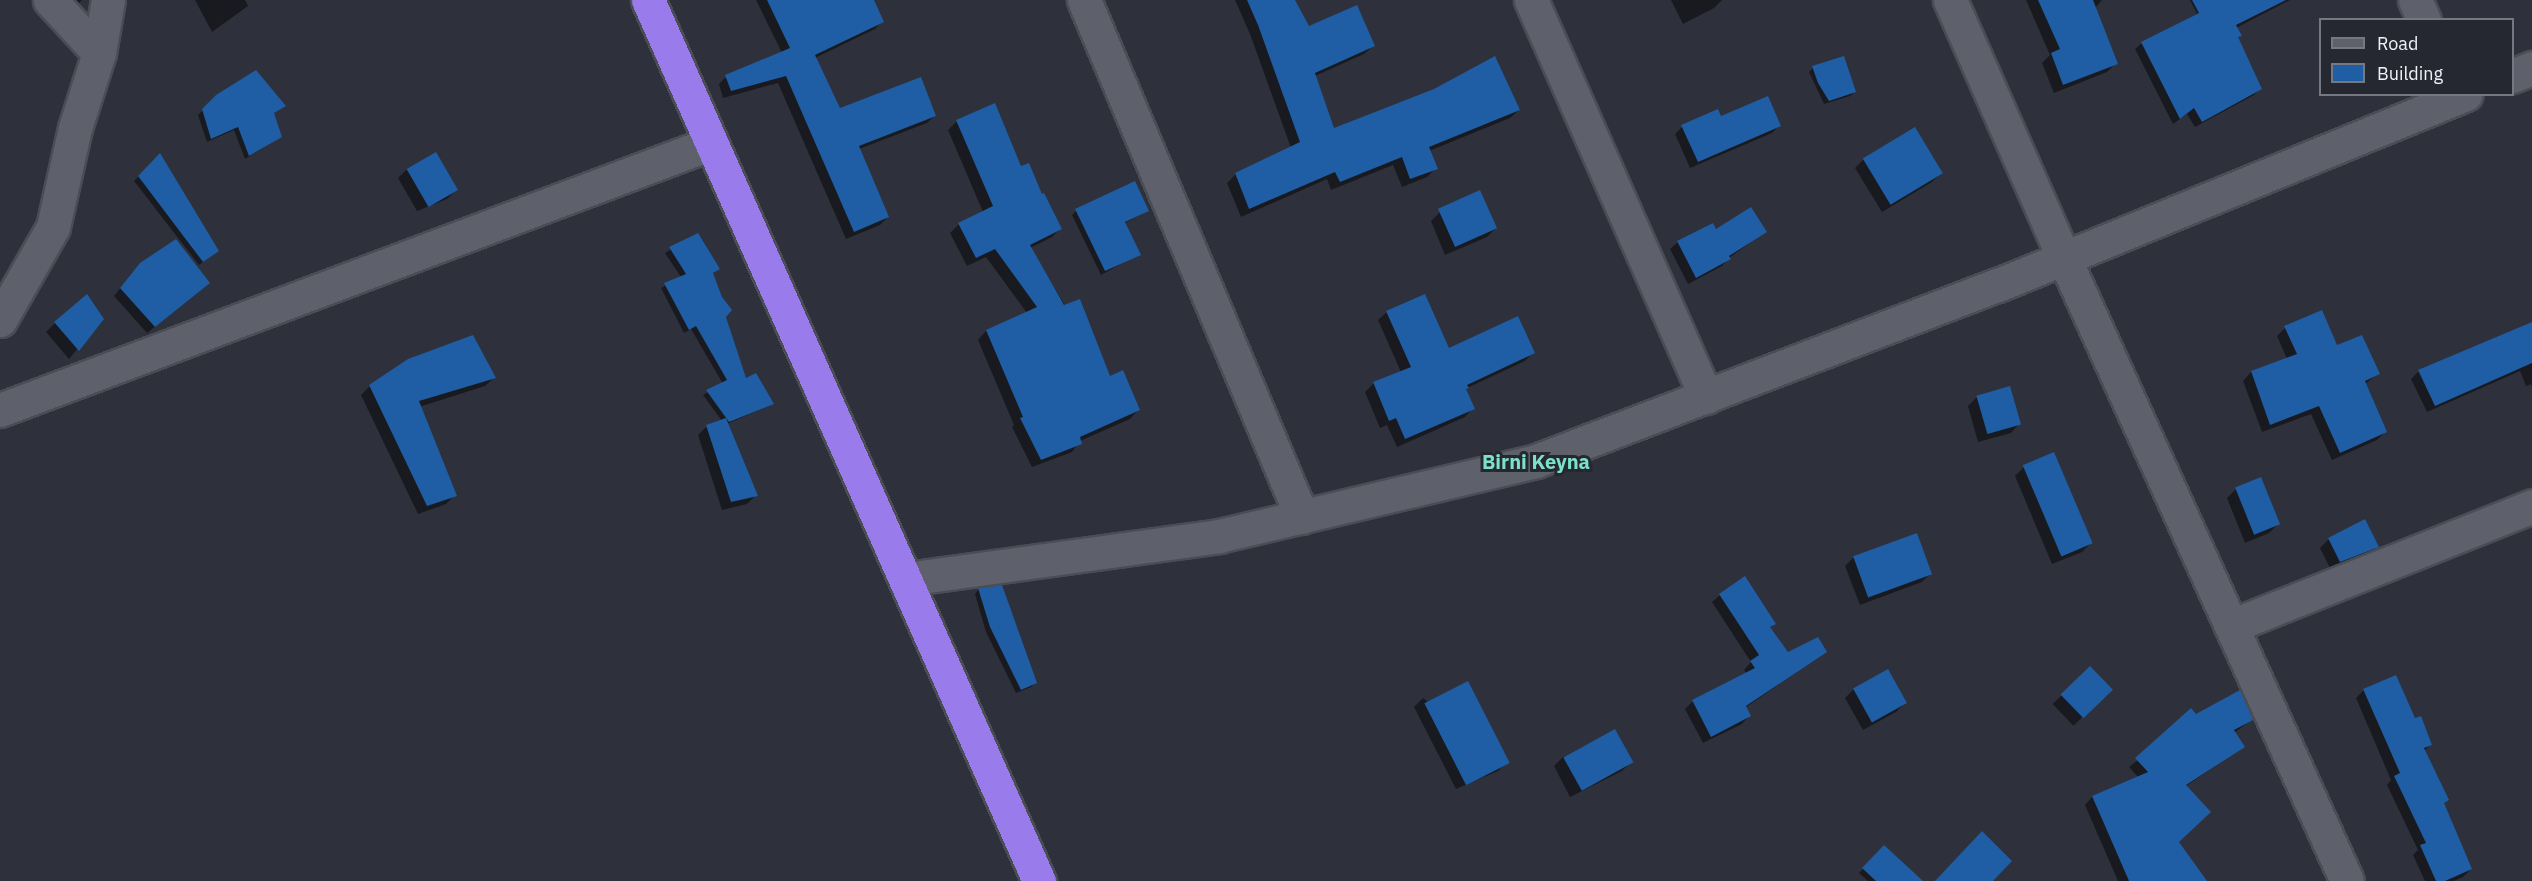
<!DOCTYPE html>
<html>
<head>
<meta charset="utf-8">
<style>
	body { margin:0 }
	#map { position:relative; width:2532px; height:881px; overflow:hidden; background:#2e313b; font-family:"IBM Plex Sans",sans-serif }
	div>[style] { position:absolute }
	.shadow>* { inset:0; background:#0007; transform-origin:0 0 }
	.building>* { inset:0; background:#1f5da4; transform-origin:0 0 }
	.roads { filter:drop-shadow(2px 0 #4b4d55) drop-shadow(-2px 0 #4b4d55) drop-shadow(0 2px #4b4d55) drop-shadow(0 -2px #4b4d55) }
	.street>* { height:33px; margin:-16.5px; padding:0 16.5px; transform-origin:16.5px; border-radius:16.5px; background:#5e616c }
	.highway>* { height:33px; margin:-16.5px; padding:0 16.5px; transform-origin:16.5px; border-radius:16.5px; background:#997bec }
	span { translate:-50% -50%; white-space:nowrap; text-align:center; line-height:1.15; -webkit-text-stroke:6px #252731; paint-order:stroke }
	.quarter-label { font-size:20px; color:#7de1c9; font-weight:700 }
	.legend { position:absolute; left:2319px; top:18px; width:195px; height:78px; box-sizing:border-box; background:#252731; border:2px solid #767881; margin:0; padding:8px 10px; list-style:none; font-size:18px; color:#f0f1f8 }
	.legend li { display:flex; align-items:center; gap:12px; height:30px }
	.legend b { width:30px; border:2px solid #767881 }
</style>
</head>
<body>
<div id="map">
	<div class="shadow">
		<i style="clip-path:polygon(58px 0,82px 0,70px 12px)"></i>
		<i style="clip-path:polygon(195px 0,245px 0,248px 6px,212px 32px)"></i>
		<i style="clip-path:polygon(756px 0,872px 0,882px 21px,875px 29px,815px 58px,839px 110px,934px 116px,927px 123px,859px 149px,888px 217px,880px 225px,846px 239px,778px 83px,723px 98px,719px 84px,726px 77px,782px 53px)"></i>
		<i style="clip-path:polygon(1235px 0,1294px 0,1308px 28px,1373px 46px,1364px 54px,1315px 76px,1334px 129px,1519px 110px,1510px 118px,1429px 151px,1436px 168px,1427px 177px,1402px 187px,1393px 165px,1331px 190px,1327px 179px,1241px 217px,1227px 183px,1236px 174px,1291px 148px,1250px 34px)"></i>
		<i style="clip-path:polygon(1671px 0,1722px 0,1714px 8px,1683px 24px)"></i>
		<i style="clip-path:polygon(2026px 0,2102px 0,2095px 8px,2116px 63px,2107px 72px,2054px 93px,2042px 63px,2050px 55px)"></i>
		<i style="clip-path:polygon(2190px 0,2290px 0,2236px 28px,2237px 38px,2260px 88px,2254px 95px,2195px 127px,2187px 114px,2173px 124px,2135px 49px,2142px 43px,2197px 14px)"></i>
		<i style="clip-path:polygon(1813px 68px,1855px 92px,1850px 96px,1824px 104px,1809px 72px)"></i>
		<i style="clip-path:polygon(217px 96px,284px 106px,272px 114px,281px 137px,245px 159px,234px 130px,207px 142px,198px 115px)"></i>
		<i style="clip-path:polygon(1720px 118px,1779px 126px,1772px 133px,1690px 168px,1675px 134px,1682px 127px)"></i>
		<i style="clip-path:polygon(957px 121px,1020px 168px,1041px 196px,1060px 229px,1052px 237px,1030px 248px,1109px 378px,1138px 410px,1130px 419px,1080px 441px,1072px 452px,1032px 467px,1012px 427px,1014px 425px,978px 340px,986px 331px,1027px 313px,986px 257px,967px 266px,950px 233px,959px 224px,983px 212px,948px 130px)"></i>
		<i style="clip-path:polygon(435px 154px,456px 190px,447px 199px,417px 211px,398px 178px,407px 169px)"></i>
		<i style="clip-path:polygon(159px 155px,217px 251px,199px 265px,134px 181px)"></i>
		<i style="clip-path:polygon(1864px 159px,1941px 173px,1932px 182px,1882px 212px,1855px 168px)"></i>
		<i style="clip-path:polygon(1479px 192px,1496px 228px,1487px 237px,1445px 255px,1431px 221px,1440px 212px)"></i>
		<i style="clip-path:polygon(1076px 211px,1148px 211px,1125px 223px,1139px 254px,1101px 275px,1072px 215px)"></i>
		<i style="clip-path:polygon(1715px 231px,1765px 232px,1729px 258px,1722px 266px,1688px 284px,1670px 249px,1678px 242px)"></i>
		<i style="clip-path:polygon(697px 235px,718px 269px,712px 274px,746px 381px,773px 404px,727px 424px,756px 495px,747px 504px,722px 510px,698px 435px,707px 426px,722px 421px,703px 395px,723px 384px,691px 329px,684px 333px,661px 288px,681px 277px,665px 253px)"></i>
		<i style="clip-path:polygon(133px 272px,201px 290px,147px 333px,114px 296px)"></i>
		<i style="clip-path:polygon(1387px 312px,1449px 350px,1533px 352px,1525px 361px,1467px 388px,1465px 390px,1473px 408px,1465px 417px,1397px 447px,1387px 425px,1380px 428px,1365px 392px,1374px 383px,1401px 372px,1378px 320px)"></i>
		<i style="clip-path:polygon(102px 319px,69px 359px,46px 332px,55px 323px)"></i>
		<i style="clip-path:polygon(2532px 324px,2532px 387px,2531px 384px,2526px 386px,2520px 371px,2427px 412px,2411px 379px,2419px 371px)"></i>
		<i style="clip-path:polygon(2285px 328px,2337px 347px,2378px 374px,2365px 384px,2385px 432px,2377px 440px,2332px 460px,2311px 414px,2262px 432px,2243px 381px,2251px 372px,2287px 359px,2277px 336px)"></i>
		<i style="clip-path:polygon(494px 378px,485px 386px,419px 407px,455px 495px,446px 504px,418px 514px,361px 395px,370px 386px)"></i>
		<i style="clip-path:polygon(1977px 397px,2020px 423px,2011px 433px,1978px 442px,1968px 406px)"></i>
		<i style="clip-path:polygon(2024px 467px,2091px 543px,2082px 552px,2052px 564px,2015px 476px)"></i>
		<i style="clip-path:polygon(2236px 489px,2278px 524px,2269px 533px,2245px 543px,2227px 498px)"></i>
		<i style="clip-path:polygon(2329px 539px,2378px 546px,2369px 555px,2331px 570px,2320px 548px)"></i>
		<i style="clip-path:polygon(1854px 557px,1931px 573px,1922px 582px,1860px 605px,1845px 566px)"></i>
		<i style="clip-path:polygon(979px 589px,1035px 683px,1031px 687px,1016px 693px,986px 632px,975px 594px)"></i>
		<i style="clip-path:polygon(1720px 595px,1774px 624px,1769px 628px,1787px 654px,1825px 652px,1745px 708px,1749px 716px,1742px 724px,1703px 743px,1685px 709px,1693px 701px,1747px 674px,1744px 670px,1751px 662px,1712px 602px)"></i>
		<i style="left:2090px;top:668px;width:30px;height:52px;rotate:46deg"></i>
		<i style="clip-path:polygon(1854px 689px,1905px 703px,1896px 712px,1863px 730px,1845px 698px)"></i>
		<i style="clip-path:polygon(2364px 690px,2414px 720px,2431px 744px,2424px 751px,2447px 800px,2443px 804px,2471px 869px,2463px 877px,2454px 881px,2425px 881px,2413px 855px,2418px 850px,2387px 785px,2391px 780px,2356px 698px)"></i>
		<i style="clip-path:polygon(1423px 698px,1507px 762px,1498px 771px,1456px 789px,1414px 707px)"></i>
		<i style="clip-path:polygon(2196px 716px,2251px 720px,2234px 733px,2244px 747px,2186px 786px,2177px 842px,2206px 881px,2118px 881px,2085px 805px,2092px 797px,2139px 778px,2129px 767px)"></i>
		<i style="clip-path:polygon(1563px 757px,1631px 762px,1622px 771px,1570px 797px,1554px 766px)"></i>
		<i style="clip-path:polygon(1884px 847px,1921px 881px,1868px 881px,1859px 873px)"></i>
	</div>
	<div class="building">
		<i style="clip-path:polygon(767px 0,874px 0,884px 22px,815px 55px,840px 108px,921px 77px,936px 116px,859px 146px,889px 217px,854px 232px,786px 76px,731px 91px,725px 75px,790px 48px)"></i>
		<i style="clip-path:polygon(1247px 0,1295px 0,1309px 26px,1357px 5px,1375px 46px,1315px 73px,1334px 128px,1434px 89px,1495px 56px,1520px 110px,1429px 147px,1438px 169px,1410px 179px,1402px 157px,1340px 182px,1335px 172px,1249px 209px,1235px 173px,1300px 142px,1258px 25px)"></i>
		<i style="clip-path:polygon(2038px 0,2093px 0,2118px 64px,2063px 85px,2051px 53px,2060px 49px)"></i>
		<i style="clip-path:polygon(2192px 0,2286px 0,2236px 25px,2242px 36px,2238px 37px,2262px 89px,2202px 122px,2194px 108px,2180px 119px,2141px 42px,2199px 13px)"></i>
		<i style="clip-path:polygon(1844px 56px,1856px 92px,1829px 101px,1818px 83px,1812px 66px)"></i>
		<i style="clip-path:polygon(256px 70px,286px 106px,274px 113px,282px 137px,249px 156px,238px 127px,211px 139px,202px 109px,216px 95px)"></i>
		<i style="clip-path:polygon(1768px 96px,1781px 126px,1698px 162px,1681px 125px,1718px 109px,1721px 116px)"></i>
		<i style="clip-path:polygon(995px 103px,1021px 166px,1029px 163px,1042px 194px,1044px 193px,1062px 229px,1030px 245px,1064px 305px,1080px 299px,1110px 376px,1123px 370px,1140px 410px,1080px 437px,1082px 444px,1041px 460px,1020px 418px,1023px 417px,986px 330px,1037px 307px,995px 249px,976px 258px,958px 223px,993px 206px,956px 120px)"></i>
		<i style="left:1915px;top:127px;width:54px;height:61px;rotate:59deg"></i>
		<i style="left:436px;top:152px;width:44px;height:34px;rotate:60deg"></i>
		<i style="clip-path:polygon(160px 153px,219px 251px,203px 262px,138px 176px)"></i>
		<i style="clip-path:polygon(1135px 181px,1149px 211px,1125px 222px,1141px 255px,1105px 271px,1075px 209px)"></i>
		<i style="left:1480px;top:190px;width:42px;height:46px;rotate:66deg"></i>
		<i style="clip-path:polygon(1751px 207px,1767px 232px,1729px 256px,1731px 259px,1696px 278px,1677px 241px,1713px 223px,1716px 229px)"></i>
		<i style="clip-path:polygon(698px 233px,720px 269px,713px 273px,722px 297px,732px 310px,726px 317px,746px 378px,756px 373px,774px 404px,729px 422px,706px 390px,727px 380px,696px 326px,689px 330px,664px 283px,686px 274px,669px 247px)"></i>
		<i style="clip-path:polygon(176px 239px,210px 283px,155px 327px,120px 288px,140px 263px)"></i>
		<i style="clip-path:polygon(87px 294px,104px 319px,79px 351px,54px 322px)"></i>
		<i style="clip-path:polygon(1425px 294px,1449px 348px,1518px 316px,1535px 353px,1467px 385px,1469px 388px,1466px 389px,1475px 409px,1405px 439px,1396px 418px,1389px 421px,1373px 382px,1411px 367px,1386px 311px)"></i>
		<i style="clip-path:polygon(2322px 310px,2337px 345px,2362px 335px,2380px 374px,2365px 381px,2387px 432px,2340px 453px,2319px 406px,2270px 425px,2251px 371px,2297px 354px,2284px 326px)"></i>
		<i style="clip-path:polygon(2532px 322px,2532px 363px,2435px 406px,2418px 370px)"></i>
		<i style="clip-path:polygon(473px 335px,496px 378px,419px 401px,457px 496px,427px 506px,369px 385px,408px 359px)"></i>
		<i style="left:2010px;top:386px;width:40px;height:35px;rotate:74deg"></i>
		<i style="clip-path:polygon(726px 418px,758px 496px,731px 502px,706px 425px)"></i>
		<i style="left:2054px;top:452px;width:99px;height:34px;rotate:67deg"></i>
		<i style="left:2261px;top:477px;width:51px;height:28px;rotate:68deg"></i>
		<i style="clip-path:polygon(2365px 519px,2379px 547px,2340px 562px,2328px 538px)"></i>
		<i style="left:1917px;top:533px;width:44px;height:68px;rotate:70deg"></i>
		<i style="clip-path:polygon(1745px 576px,1776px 624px,1770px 627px,1788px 652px,1818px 637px,1827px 652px,1746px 706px,1751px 716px,1711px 737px,1692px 700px,1755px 668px,1750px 661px,1759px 655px,1719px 594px)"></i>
		<i style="clip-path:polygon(1002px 585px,1037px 683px,1021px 690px,990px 627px,978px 588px)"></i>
		<i style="left:2090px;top:666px;width:33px;height:41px;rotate:46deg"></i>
		<i style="left:1888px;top:669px;width:39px;height:40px;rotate:61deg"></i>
		<i style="clip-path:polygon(2396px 675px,2415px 718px,2421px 716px,2432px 745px,2424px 748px,2449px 800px,2444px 803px,2472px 869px,2445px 881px,2436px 881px,2420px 845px,2426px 843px,2394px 776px,2400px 773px,2363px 689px)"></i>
		<i style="left:1468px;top:681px;width:92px;height:49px;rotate:63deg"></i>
		<i style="clip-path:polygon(2240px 690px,2253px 720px,2234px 730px,2245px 747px,2186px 785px,2211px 812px,2179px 842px,2207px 881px,2129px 881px,2092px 796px,2148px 772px,2135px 758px,2191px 708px,2196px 714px)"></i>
		<i style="left:1615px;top:729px;width:38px;height:59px;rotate:61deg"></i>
		<i style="clip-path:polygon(1982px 831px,2012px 861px,1993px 881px,1935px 881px)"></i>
		<i style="clip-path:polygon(1884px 845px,1923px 881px,1876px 881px,1862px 868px)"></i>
	</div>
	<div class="roads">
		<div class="street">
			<i style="left:50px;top:0;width:72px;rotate:47.2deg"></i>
			<i style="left:1084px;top:0;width:561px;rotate:67.14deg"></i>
			<i style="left:1531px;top:0;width:434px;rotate:66.2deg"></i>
			<i style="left:1950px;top:0;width:282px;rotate:66.2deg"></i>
			<i style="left:2064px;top:258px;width:684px;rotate:65.57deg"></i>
			<i style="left:2415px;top:0;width:22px;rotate:66deg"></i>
			<i style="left:2512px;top:76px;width:22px;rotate:-22deg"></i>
			<i style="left:0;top:320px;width:107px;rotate:-60.3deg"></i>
			<i style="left:53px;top:227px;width:101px;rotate:-77.5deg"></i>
			<i style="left:75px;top:128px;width:79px;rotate:-72.3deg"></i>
			<i style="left:99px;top:53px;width:54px;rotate:-80.4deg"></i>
			<i style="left:0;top:410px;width:760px;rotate:-20.56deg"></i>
			<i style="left:906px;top:579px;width:316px;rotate:-7.8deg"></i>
			<i style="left:1219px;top:536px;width:326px;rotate:-13.3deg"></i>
			<i style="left:1536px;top:461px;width:494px;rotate:-20.9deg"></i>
			<i style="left:1998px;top:285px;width:505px;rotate:-22.2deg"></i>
			<i style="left:2231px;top:626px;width:324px;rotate:-21.7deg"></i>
		</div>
		<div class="highway">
			<i style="left:648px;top:0;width:964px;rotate:66.07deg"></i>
		</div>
	</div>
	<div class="quarter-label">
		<span style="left:1536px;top:461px">Birni Keyna</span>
	</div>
	<ul class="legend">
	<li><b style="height:8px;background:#5e616c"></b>Road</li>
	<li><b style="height:16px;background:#1f5da4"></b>Building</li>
	</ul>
</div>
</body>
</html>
